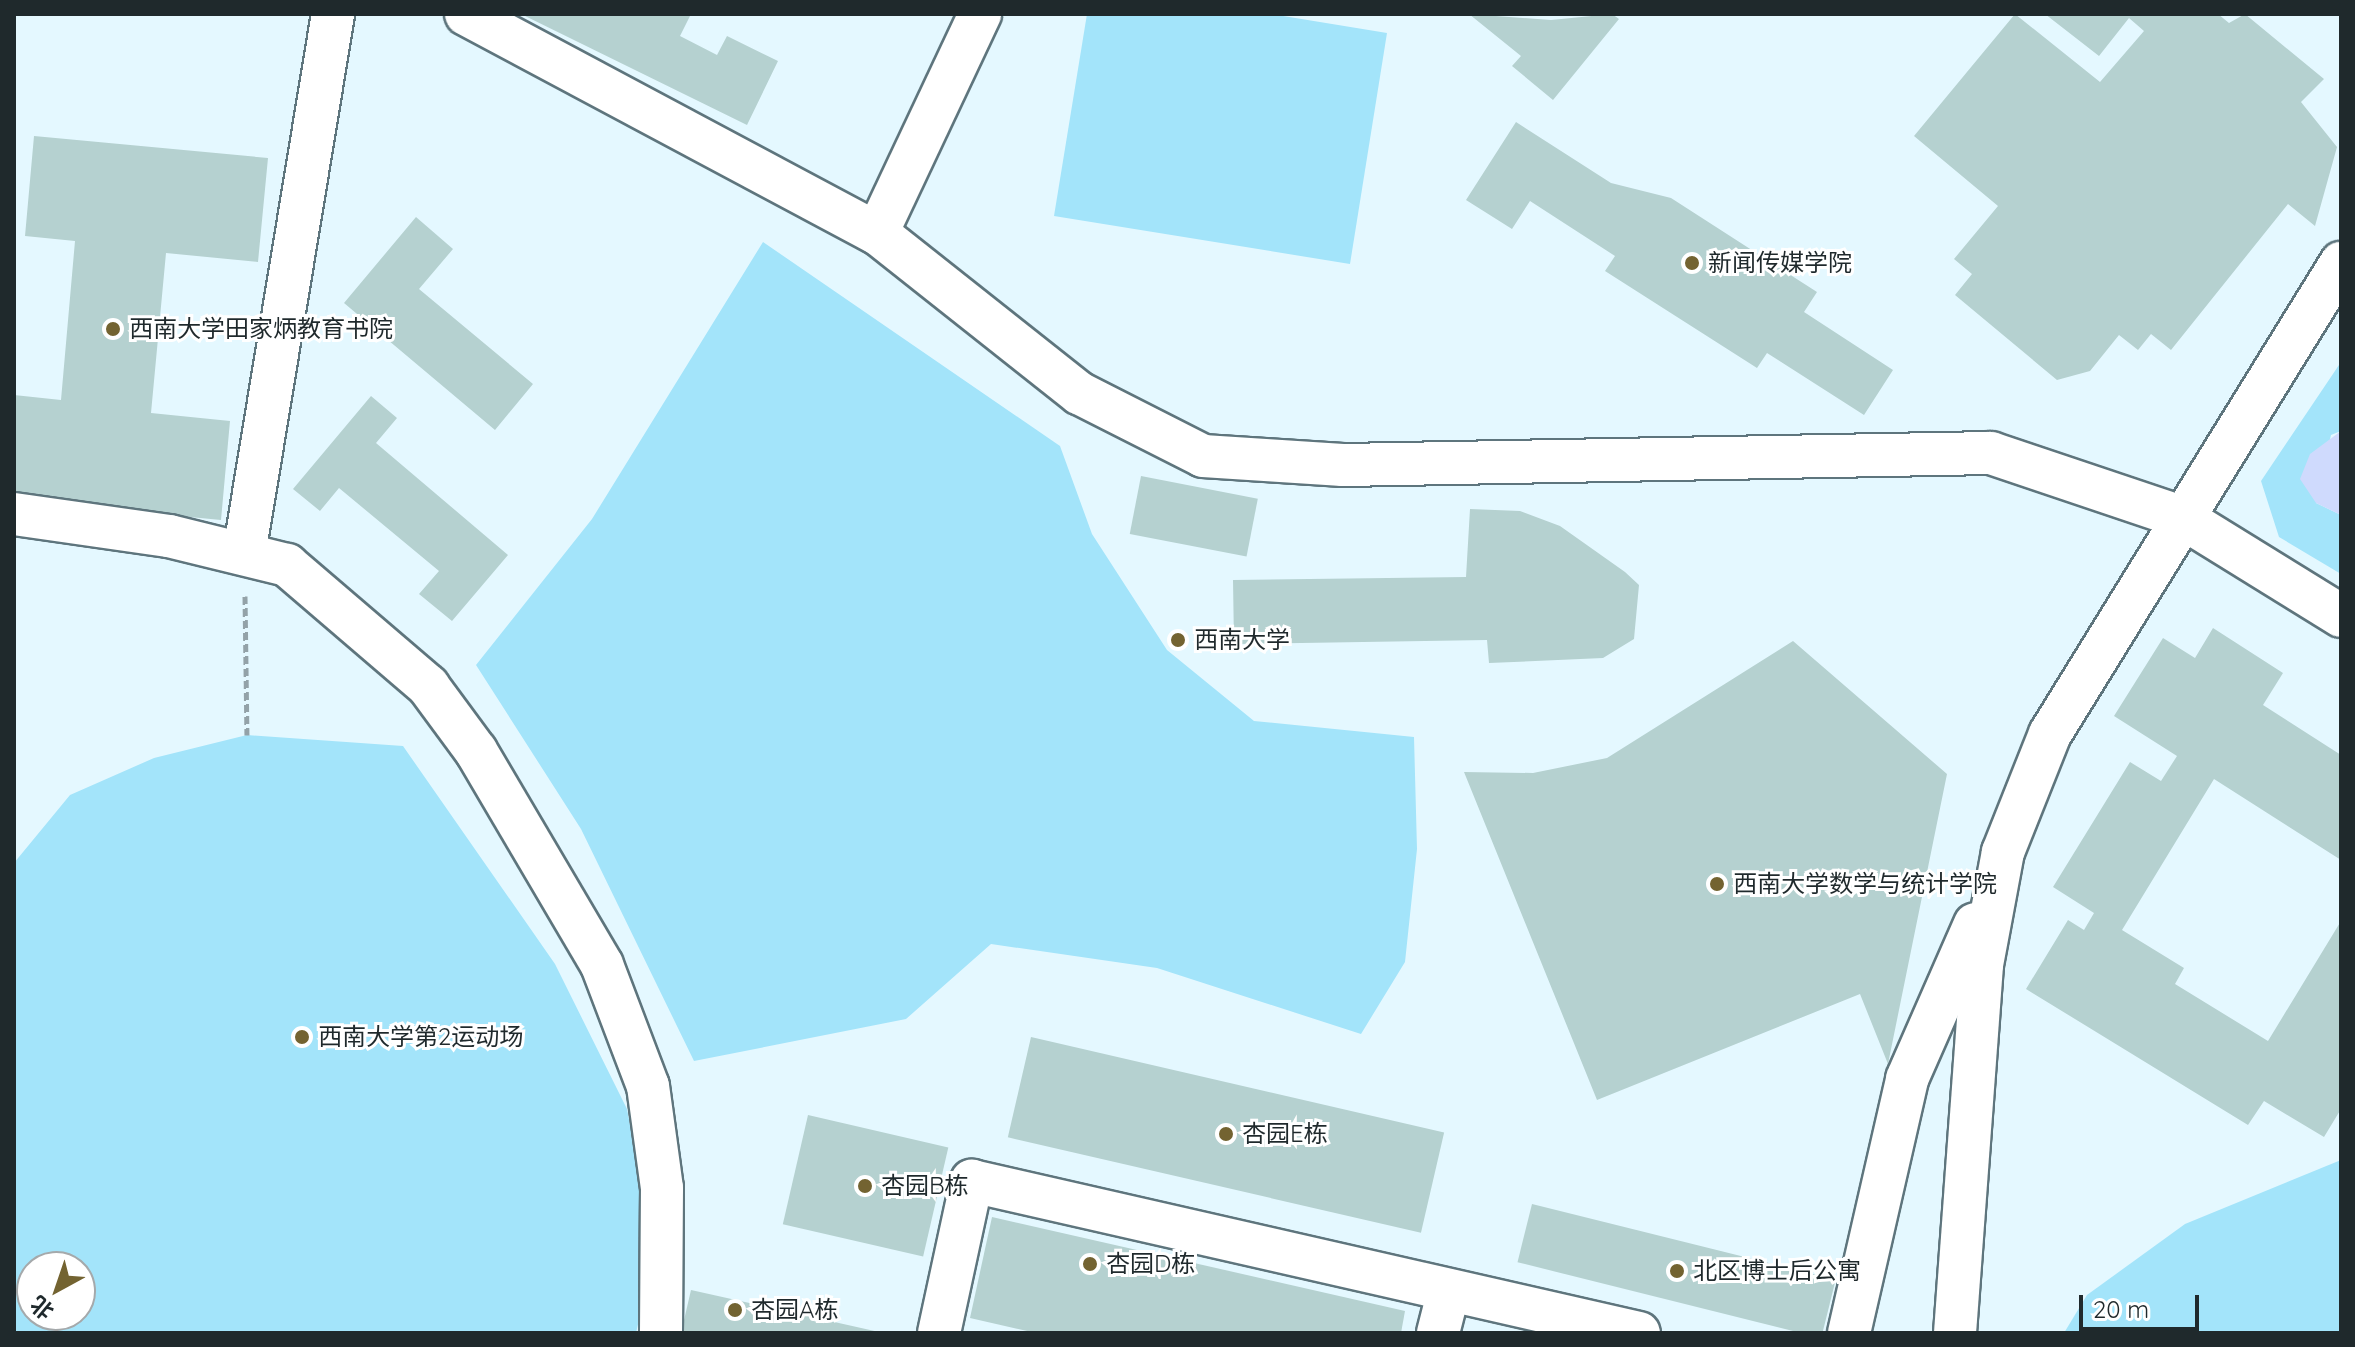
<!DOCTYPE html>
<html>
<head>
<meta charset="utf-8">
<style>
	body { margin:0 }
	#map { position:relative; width:2355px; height:1347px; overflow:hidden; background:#e4f8ff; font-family:Quicksand,"Noto Sans SC",sans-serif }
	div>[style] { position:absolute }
	.green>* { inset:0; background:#a3e4fa }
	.water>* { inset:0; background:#cfdafd }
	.building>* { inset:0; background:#b5d1d0; transform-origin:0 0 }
	.path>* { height:5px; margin-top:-2.5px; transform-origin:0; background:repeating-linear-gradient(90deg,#93a2a8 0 8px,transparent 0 12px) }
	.roads { filter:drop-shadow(2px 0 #5e757d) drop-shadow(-2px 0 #5e757d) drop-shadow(0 2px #5e757d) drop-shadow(0 -2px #5e757d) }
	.minor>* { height:42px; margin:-21px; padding:0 21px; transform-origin:21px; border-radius:21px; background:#fff }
	.dots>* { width:22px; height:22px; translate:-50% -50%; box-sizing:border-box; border:4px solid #fff; border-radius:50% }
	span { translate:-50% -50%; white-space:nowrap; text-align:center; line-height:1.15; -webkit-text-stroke:6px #fff; paint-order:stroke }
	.poi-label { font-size:24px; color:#1f292c }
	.left { translate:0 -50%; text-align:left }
	.frame { position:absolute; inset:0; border:16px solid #1f292c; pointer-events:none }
	.north { position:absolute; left:16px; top:1251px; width:80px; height:80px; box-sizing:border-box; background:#fff; border:2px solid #a5a9ab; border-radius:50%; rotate:220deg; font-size:22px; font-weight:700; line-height:32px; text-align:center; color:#1f292c }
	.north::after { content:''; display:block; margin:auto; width:28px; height:36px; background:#736331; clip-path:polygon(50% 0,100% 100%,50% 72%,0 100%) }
	.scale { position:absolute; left:2079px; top:1295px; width:120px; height:36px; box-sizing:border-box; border:4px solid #1f292c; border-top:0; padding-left:10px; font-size:24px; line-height:28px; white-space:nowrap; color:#1f292c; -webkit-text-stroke:6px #fff; paint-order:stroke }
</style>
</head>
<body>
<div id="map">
	<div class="green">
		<i style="clip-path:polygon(1087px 14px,1271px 14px,1387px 33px,1350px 264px,1054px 216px)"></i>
		<i style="clip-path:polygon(763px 242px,1060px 446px,1092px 534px,1167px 650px,1254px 721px,1414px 737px,1417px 849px,1405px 962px,1361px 1034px,1157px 968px,991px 944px,906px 1019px,694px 1061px,581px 829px,476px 665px,592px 519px)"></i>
		<i style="clip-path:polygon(2341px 362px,2341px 431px,2331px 435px,2316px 503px,2341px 515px,2341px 574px,2279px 537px,2261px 481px)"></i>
		<i style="clip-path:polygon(evenodd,247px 735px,403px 746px,555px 964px,627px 1109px,643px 1192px,643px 1303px,636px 1333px,14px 1333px,14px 863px,70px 795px,154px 758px,247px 735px,32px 1267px,80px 1267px,80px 1315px,32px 1315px,32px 1267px)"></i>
		<i style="clip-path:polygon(2341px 1160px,2341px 1333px,2064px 1333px,2087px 1295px,2185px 1224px)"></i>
	</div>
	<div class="water">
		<i style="clip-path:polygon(2341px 431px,2341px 515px,2316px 503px,2300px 479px,2310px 454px)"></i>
	</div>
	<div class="building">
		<i style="clip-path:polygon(521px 14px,691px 14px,680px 36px,717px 55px,727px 36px,778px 61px,747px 125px)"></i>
		<i style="clip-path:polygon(1469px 14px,1551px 20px,1612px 14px,1619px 19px,1553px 100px,1512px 66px,1521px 56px)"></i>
		<i style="clip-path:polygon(2015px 14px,2100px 82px,2144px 31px,2129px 18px,2099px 56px,2045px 14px,2218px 14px,2229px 23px,2245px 14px,2324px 79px,2301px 102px,2337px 147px,2315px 226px,2288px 204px,2171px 350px,2151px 334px,2138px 350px,2119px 335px,2090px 371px,2057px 380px,1955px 295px,1972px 274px,1954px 259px,1998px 206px,1914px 136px)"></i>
		<i style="clip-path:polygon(1516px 122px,1611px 183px,1671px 198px,1817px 292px,1804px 312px,1893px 370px,1864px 415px,1767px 353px,1757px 368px,1605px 271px,1615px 256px,1530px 201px,1512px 229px,1466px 200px)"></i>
		<i style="clip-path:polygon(34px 136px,268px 158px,258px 262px,166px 253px,151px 413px,230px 421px,221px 520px,14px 500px,14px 395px,61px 400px,75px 241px,25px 236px)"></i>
		<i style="clip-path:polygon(416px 217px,453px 249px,419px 289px,533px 384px,495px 430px,344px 303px)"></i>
		<i style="clip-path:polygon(371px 396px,397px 418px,376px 443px,508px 555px,452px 621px,419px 594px,439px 571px,339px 488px,320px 511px,293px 489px)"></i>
		<i style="left:1141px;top:476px;width:119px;height:59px;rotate:11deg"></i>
		<i style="clip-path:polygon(1470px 509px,1520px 511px,1560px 526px,1625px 572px,1639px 585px,1634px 639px,1603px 658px,1489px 663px,1487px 640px,1234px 644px,1233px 580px,1466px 577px)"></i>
		<i style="clip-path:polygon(2213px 628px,2283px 673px,2263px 705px,2341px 755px,2341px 860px,2214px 779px,2122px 930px,2184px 968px,2175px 984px,2268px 1041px,2341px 921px,2341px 1109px,2324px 1137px,2264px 1101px,2248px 1125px,2026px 989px,2068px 920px,2084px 930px,2094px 913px,2053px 887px,2130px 762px,2161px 781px,2177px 756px,2114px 716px,2163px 638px,2195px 658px)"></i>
		<i style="clip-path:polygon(1793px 641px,1947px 774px,1888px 1064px,1860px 994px,1597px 1100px,1464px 772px,1533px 773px,1607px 758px)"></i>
		<i style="left:1031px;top:1037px;width:424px;height:103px;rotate:13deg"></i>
		<i style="left:808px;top:1115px;width:144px;height:112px;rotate:13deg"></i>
		<i style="left:1532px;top:1204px;width:313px;height:60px;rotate:14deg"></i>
		<i style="clip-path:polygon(992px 1217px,1405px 1311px,1401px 1333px,1036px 1333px,970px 1318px)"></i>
		<i style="clip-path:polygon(691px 1290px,879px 1332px,879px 1333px,681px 1333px)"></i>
	</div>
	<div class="path">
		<i style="left:245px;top:596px;width:139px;rotate:89.2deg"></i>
	</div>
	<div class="roads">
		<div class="minor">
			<i style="left:466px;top:14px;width:466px;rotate:28.1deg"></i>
			<i style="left:877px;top:233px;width:258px;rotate:38.4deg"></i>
			<i style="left:1079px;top:393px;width:139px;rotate:26.9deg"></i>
			<i style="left:1203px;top:456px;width:140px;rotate:3.7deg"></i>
			<i style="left:1343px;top:465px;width:648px;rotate:-1.06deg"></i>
			<i style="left:1991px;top:453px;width:200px;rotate:18.6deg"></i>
			<i style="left:2181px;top:517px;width:188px;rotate:31.7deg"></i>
			<i style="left:877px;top:233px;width:242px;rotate:-64.8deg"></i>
			<i style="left:14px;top:514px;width:157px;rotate:8.1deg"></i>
			<i style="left:169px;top:536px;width:122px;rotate:13.8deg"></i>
			<i style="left:287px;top:565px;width:186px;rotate:40.6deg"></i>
			<i style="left:428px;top:686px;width:81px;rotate:53.6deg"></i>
			<i style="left:476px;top:751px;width:248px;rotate:59.5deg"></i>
			<i style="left:602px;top:965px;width:129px;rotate:69.2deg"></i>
			<i style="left:648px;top:1086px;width:103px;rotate:82.2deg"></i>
			<i style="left:662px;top:1188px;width:145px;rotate:90.4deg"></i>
			<i style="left:244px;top:554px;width:547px;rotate:-80.64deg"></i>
			<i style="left:939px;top:1333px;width:156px;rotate:-77.8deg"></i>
			<i style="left:972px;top:1181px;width:684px;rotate:12.84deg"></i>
			<i style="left:1438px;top:1333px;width:44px;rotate:-75.7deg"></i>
			<i style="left:1849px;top:1333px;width:261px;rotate:-77.1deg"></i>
			<i style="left:1907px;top:1079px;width:169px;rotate:-66.3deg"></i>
			<i style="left:1955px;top:1333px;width:369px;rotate:-85.8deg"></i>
			<i style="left:1982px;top:965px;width:115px;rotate:-79.5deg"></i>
			<i style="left:2003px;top:852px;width:127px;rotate:-68.3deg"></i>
			<i style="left:2050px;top:734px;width:554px;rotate:-58.29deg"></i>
		</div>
	</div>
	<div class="dots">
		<i style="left:1692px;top:263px;background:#736331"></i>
		<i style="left:113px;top:329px;background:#736331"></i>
		<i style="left:1178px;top:640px;background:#736331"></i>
		<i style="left:1717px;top:884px;background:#736331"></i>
		<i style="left:302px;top:1037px;background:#736331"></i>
		<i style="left:1226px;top:1134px;background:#736331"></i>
		<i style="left:865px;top:1186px;background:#736331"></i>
		<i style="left:1090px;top:1264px;background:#736331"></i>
		<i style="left:1677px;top:1271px;background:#736331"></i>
		<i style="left:735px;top:1310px;background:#736331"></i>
	</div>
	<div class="poi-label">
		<span class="left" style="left:1708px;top:263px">新闻传媒学院</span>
		<span class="left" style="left:129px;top:329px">西南大学田家炳教育书院</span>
		<span class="left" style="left:1194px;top:640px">西南大学</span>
		<span class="left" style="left:1733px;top:884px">西南大学数学与统计学院</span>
		<span class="left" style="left:318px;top:1037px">西南大学第2运动场</span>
		<span class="left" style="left:1242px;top:1134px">杏园E栋</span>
		<span class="left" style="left:881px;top:1186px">杏园B栋</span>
		<span class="left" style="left:1106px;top:1264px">杏园D栋</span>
		<span class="left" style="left:1693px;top:1271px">北区博士后公寓</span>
		<span class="left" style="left:751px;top:1310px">杏园A栋</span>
	</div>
	<div class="frame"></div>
	<div class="north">北</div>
	<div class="scale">20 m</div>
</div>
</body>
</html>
